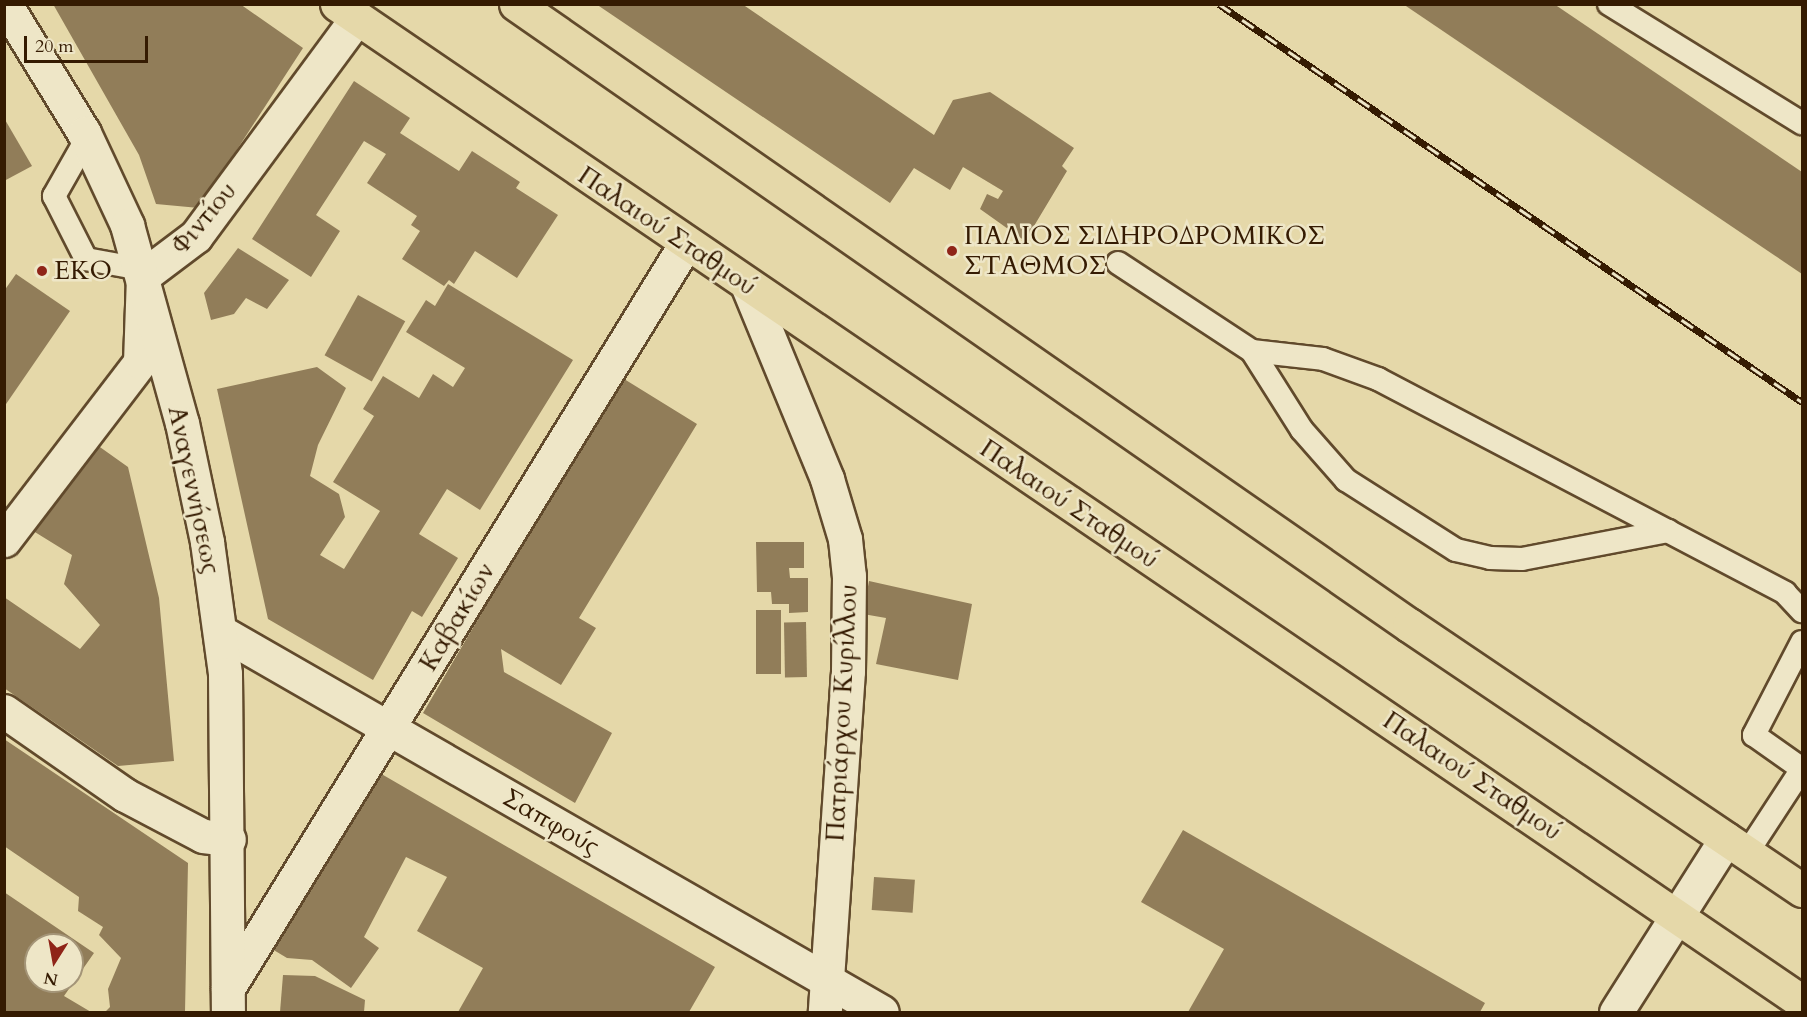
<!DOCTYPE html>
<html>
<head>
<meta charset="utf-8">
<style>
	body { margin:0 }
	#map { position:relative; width:1807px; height:1017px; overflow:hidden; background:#e5d8a9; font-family:Cardo,serif }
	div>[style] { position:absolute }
	.building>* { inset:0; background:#917d59; transform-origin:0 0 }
	.roads { filter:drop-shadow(2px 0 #614a2c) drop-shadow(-2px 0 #614a2c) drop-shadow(0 2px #614a2c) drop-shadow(0 -2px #614a2c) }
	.service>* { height:22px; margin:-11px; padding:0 11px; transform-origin:11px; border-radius:11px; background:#eee6c7 }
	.minor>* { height:33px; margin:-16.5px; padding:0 16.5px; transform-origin:16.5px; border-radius:16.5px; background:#eee6c7 }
	.secondary>* { height:33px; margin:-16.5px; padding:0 16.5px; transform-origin:16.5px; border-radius:16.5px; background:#eee6c7 }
	.trunk>* { height:33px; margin:-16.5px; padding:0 16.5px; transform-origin:16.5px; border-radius:16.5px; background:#e5d8a9 }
	.rail>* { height:7px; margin-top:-3.5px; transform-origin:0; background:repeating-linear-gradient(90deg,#eee6c7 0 14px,#351b02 0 28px); box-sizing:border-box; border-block:2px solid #351b02 }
	.dots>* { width:16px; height:16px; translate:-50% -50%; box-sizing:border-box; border:3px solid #eee6c7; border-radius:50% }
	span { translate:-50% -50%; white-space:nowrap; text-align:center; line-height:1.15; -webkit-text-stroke:5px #eee6c7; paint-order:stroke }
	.street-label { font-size:26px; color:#351b02 }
	.poi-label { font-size:26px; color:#351b02 }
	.left { translate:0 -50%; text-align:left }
	.frame { position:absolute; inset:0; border:6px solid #351b02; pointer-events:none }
	.north { position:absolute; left:24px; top:933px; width:60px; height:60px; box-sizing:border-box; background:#eee6c7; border:2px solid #a49578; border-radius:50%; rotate:191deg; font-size:16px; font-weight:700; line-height:24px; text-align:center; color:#351b02 }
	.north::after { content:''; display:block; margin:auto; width:21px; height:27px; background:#8f2418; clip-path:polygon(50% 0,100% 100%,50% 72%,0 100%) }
	.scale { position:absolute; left:24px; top:36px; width:124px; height:27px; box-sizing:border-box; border:3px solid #351b02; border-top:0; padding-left:8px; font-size:18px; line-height:21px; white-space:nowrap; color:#351b02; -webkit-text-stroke:4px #eee6c7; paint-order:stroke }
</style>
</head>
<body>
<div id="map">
	<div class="building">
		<i style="clip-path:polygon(53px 4px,240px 4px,303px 48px,199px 208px,156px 204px,139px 155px)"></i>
		<i style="clip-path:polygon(596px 4px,742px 4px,934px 135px,953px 100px,990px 92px,1074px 148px,1062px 166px,1067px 171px,1025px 241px,980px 209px,987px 194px,998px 199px,1003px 191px,963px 167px,950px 190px,914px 168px,890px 203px)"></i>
		<i style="clip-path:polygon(1403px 4px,1554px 4px,1802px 172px,1802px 274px)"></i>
		<i style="clip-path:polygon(354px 81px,410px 118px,400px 133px,459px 171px,472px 151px,520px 182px,516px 188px,558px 215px,517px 278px,475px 251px,454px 284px,449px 280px,444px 286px,402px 259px,420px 231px,411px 225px,417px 216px,367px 183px,386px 154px,364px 141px,316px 215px,340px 231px,311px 277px,252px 239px)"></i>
		<i style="clip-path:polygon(4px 118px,32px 166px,4px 181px)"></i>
		<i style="clip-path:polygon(238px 248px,289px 280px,267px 309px,246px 298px,234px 314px,211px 320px,204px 293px)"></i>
		<i style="clip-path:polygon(16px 274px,70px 311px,4px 407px,4px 291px)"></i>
		<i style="clip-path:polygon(448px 284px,573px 360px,480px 510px,447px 489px,419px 534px,458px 558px,422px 617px,412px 611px,373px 680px,268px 619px,217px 389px,317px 367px,346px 388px,318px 445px,310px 476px,339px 494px,345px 517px,320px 555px,344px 569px,380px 511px,333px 482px,374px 416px,363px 409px,383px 376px,419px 398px,433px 374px,453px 387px,465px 368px,406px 332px,426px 300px,435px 306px)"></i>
		<i style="left:358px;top:295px;width:54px;height:69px;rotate:29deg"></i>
		<i style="clip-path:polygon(616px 374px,697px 424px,579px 618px,596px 628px,561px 685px,501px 649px,504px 672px,612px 733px,575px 803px,423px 713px,505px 573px,497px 569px)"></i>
		<i style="clip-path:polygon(90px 440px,128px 467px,159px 598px,174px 761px,118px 766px,4px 688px,4px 597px,80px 649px,100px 625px,64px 584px,72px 555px,30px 529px)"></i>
		<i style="clip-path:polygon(756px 542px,804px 542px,804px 568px,789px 568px,790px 578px,808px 578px,808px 612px,789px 613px,789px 604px,772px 604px,771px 592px,757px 592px)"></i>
		<i style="clip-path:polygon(869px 581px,972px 604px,958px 680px,876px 664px,886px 618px,863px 614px)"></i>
		<i style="left:756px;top:610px;width:25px;height:64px"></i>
		<i style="left:806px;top:622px;width:55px;height:22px;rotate:89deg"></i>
		<i style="clip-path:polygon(4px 739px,188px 863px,185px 1012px,105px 1012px,110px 1007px,108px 989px,121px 958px,99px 935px,103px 927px,78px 911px,79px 897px,4px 846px)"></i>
		<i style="clip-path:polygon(378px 772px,715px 967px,689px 1012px,458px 1012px,483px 968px,417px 931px,447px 877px,406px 857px,364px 937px,379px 948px,351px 988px,312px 960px,287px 958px,272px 949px,276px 913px,297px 881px,311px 888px)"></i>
		<i style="clip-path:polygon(1183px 830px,1485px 1003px,1480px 1012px,1188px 1012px,1224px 949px,1141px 902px)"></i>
		<i style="left:874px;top:877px;width:41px;height:33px;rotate:4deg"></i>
		<i style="clip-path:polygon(evenodd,4px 892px,94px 953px,64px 996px,91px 1012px,4px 1012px,4px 892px,36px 945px,72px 945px,72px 981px,36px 981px,36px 945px)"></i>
		<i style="clip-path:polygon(283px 975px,315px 976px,365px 1000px,364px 1012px,280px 1012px)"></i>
	</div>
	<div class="roads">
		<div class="service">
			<i style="left:1609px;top:4px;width:227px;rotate:31.7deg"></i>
			<i style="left:87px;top:138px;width:67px;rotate:119.6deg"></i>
			<i style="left:54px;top:196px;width:71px;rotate:63.1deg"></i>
			<i style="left:86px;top:259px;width:56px;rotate:10.3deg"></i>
			<i style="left:1118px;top:263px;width:160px;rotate:33.3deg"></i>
			<i style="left:1252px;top:351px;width:71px;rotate:6.4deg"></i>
			<i style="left:1323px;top:359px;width:59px;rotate:20deg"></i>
			<i style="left:1378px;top:379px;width:460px;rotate:27.7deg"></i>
			<i style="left:1785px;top:593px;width:25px;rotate:47deg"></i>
			<i style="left:1252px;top:351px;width:93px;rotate:57.7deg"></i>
			<i style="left:1302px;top:430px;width:67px;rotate:48.7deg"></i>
			<i style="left:1346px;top:480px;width:130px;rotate:32.5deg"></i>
			<i style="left:1456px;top:550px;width:35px;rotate:13deg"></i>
			<i style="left:1490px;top:558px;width:32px;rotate:2deg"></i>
			<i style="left:1522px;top:559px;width:149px;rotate:-10.9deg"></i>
			<i style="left:1802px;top:642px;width:105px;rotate:117.3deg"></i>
			<i style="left:1754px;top:735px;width:59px;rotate:35.3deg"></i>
			<i style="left:1747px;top:853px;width:100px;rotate:-56.8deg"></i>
		</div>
		<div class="minor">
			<i style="left:748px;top:287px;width:208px;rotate:67.6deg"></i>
			<i style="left:827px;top:479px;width:63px;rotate:73.3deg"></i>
			<i style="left:845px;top:539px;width:37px;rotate:84deg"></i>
			<i style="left:849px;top:576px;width:95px;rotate:90.6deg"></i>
			<i style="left:848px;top:671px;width:342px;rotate:93.9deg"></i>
			<i style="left:4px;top:540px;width:224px;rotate:-52.6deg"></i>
			<i style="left:140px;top:362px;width:86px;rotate:-88deg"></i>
			<i style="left:143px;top:276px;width:66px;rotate:-37deg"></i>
			<i style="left:196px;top:236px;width:271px;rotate:-53.6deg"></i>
			<i style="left:221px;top:632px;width:762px;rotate:29.89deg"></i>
			<i style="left:4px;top:711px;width:147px;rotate:34.8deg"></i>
			<i style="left:125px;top:795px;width:88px;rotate:27.7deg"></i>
			<i style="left:203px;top:836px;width:26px;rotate:7deg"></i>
			<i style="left:228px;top:988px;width:872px;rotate:-58.41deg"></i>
		</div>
		<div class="secondary">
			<i style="left:5px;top:4px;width:151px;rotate:58.5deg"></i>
			<i style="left:84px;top:133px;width:102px;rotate:64.9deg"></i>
			<i style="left:127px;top:225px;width:205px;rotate:74.5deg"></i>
			<i style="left:182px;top:423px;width:122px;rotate:78.1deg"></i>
			<i style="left:207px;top:542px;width:133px;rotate:82.2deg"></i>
			<i style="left:225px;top:674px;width:338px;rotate:89.5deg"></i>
			<i style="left:1616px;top:1012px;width:205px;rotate:-57.6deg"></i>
		</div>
		<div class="trunk">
			<i style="left:337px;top:4px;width:1773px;rotate:34.26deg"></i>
			<i style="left:516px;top:4px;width:1088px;rotate:34.82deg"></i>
			<i style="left:1409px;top:625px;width:474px;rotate:34deg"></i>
		</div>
	</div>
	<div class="rail">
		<i style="left:1219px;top:4px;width:706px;rotate:34.32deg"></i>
	</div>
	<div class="dots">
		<i style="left:952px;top:251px;background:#8f2418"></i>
		<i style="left:42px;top:271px;background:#8f2418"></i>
	</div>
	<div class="street-label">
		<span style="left:204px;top:218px;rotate:-50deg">Φιντίου</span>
		<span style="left:667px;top:231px;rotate:34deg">Παλαιού Σταθμού</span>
		<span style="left:194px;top:490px;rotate:78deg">Αναγεννήσεως</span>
		<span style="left:1069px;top:504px;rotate:34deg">Παλαιού Σταθμού</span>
		<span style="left:457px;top:617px;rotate:-59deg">Καβακίων</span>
		<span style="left:842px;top:713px;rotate:-87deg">Πατριάρχου Κυρίλλου</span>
		<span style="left:1472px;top:776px;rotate:34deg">Παλαιού Σταθμού</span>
		<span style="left:551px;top:822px;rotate:30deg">Σαπφούς</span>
	</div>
	<div class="poi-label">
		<span class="left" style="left:964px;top:251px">ΠΑΛΙΟΣ ΣΙΔΗΡΟΔΡΟΜΙΚΟΣ<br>ΣΤΑΘΜΟΣ</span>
		<span class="left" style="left:54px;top:271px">EKO</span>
	</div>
	<div class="frame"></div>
	<div class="north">N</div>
	<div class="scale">20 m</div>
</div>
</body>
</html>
